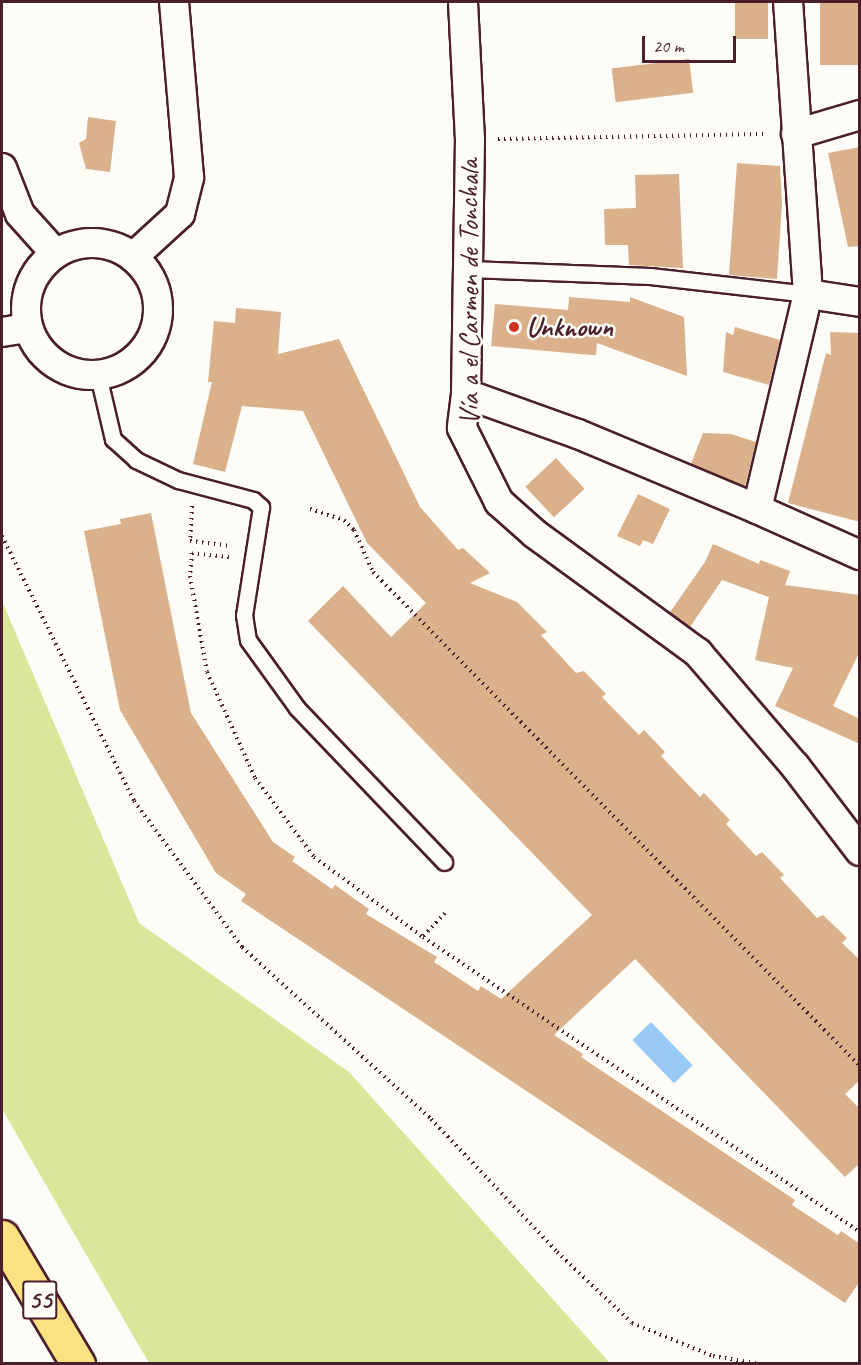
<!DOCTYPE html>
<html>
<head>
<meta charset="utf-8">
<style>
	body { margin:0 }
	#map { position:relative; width:861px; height:1365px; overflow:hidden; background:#fdfcf7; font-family:Caveat,sans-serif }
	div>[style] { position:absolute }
	.green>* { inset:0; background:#dae699 }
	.water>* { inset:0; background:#98caf5; transform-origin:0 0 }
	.building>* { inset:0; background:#dbb18c; transform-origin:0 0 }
	.path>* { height:4px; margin-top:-2px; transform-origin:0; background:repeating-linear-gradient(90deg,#4a1f2b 0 1.5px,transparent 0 6px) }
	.roads { filter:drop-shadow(2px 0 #4a1f2b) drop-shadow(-2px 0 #4a1f2b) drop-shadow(0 2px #4a1f2b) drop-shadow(0 -2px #4a1f2b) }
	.lane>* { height:15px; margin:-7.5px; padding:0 7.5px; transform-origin:7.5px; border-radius:7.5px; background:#fdfcf7 }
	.street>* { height:28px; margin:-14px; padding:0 14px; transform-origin:14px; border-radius:14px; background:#fdfcf7 }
	.street>.ring { margin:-14px; padding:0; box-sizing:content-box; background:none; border:28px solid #fdfcf7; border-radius:50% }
	.highway>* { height:33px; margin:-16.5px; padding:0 16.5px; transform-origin:16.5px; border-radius:16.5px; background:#fae181 }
	.dots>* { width:16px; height:16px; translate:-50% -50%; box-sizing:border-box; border:3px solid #fdfcf7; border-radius:50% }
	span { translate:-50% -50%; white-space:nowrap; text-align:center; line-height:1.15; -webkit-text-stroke:5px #fdfcf7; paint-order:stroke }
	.shield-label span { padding:2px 4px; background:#fdfcf7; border:2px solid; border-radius:4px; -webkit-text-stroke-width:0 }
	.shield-label { font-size:27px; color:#4a1f2b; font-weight:700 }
	.street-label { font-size:28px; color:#4a1f2b }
	.poi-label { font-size:28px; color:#4a1f2b; font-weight:700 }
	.left { translate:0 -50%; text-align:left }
	.frame { position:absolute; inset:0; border:3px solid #4a1f2b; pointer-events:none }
	.scale { position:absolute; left:642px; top:36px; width:94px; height:27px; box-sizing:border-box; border:3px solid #4a1f2b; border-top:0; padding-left:8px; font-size:18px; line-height:21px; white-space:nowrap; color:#4a1f2b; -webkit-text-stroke:4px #fdfcf7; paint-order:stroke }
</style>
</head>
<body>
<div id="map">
	<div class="green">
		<i style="clip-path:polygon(2px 601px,139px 923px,349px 1072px,610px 1363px,149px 1363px,2px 1109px)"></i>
	</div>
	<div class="water">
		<i style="left:651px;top:1022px;width:60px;height:26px;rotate:46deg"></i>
	</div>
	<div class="building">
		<i style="left:735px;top:2px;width:33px;height:37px"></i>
		<i style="left:820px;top:2px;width:40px;height:63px"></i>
		<i style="left:689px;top:59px;width:34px;height:78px;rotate:83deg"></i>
		<i style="clip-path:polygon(88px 117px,116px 121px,110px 172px,86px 169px,79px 143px,86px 139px)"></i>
		<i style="clip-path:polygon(860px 147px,860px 246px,848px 247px,828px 153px)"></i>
		<i style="clip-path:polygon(737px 163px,780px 166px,782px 203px,777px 279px,729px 275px)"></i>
		<i style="clip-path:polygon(679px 174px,683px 268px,629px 265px,628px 245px,605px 245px,604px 209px,636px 208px,635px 175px)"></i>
		<i style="clip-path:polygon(569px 297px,630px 302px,630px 297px,684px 317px,687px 376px,597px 343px,596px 355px,591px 355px,491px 346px,495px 304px,568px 310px)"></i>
		<i style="clip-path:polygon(236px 308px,281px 312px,278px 354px,339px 339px,420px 507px,458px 550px,463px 548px,490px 573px,470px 583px,517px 602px,547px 632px,541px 635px,576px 673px,584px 671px,606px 694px,602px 697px,639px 735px,644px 730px,665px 752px,661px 756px,700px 797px,704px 793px,730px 820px,726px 824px,756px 856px,762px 852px,784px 875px,780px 878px,817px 918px,823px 915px,847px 938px,842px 943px,860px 960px,860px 1080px,845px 1094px,860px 1109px,860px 1163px,845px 1177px,635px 959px,554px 1035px,583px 1054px,581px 1057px,795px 1200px,792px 1205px,838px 1235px,841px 1231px,860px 1244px,860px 1281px,845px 1303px,241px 901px,246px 894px,216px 873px,120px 710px,84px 531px,121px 524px,120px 519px,151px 513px,191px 713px,273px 842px,295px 857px,292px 861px,332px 889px,335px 885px,369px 909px,366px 914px,437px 957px,434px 962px,478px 991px,481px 986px,501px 999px,592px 915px,308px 621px,343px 586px,391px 637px,426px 603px,367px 543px,303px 411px,242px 406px,225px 472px,193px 464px,212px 382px,208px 382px,214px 321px,235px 323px)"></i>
		<i style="clip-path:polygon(735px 327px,780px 340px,769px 385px,723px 372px,726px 332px,733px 335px)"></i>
		<i style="clip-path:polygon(830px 332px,860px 333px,860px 522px,788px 503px,826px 353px,831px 355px)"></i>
		<i style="clip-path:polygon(703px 433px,731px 434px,756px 442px,745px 486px,691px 464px)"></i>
		<i style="left:556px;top:458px;width:42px;height:42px;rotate:47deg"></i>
		<i style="clip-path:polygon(638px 494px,670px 509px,653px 544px,643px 540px,640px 546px,617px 536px)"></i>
		<i style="clip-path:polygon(713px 544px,759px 564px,760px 560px,790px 571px,785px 585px,860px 595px,860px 651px,833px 706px,860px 719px,860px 744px,775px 706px,793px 668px,755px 660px,769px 597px,722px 580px,690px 627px,670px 612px,705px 562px)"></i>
	</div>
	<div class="path">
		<i style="left:498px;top:139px;width:268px;rotate:-1.1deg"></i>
		<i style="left:192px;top:506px;width:35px;rotate:93deg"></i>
		<i style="left:190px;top:541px;width:42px;rotate:6.8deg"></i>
		<i style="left:310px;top:509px;width:36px;rotate:18deg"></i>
		<i style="left:344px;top:520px;width:14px;rotate:45deg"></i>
		<i style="left:354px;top:530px;width:46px;rotate:65.7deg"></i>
		<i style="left:373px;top:572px;width:694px;rotate:45.41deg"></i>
		<i style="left:2px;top:536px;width:296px;rotate:63.5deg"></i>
		<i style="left:134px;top:801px;width:182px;rotate:53.5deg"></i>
		<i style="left:242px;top:947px;width:256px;rotate:42.3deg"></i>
		<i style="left:431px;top:1119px;width:183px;rotate:46.5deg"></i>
		<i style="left:557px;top:1252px;width:103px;rotate:43.4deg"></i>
		<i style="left:632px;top:1323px;width:87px;rotate:22.2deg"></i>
		<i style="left:713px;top:1356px;width:48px;rotate:9.7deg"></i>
		<i style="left:229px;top:557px;width:37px;rotate:-174deg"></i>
		<i style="left:192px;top:553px;width:23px;rotate:95deg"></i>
		<i style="left:190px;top:576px;width:97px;rotate:80deg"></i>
		<i style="left:207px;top:672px;width:116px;rotate:65.6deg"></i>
		<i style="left:255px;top:778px;width:99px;rotate:53.2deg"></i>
		<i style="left:314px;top:857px;width:135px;rotate:36.3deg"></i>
		<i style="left:445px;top:913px;width:33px;rotate:133deg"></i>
		<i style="left:423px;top:937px;width:527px;rotate:34.02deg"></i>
	</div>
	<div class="roads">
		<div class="lane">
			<i style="left:469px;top:269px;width:181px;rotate:2.2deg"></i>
			<i style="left:650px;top:276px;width:159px;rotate:6.5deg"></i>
			<i style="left:98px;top:375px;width:66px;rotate:76.8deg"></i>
			<i style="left:113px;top:439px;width:31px;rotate:42deg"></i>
			<i style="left:136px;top:460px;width:47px;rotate:25.5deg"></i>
			<i style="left:178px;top:480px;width:78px;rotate:14.9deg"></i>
			<i style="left:253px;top:500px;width:11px;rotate:41deg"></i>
			<i style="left:261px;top:507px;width:109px;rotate:98.9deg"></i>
			<i style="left:244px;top:615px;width:25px;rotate:81deg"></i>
			<i style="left:248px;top:640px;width:84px;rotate:54.2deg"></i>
			<i style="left:297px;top:708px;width:213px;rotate:46.3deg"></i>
		</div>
		<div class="street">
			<i style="left:463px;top:2px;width:137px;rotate:87.1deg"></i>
			<i style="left:470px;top:139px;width:255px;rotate:90.9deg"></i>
			<i style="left:466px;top:394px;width:34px;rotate:97deg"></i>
			<i style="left:462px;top:428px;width:83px;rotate:63.4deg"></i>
			<i style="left:499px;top:502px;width:48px;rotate:41.6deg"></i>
			<i style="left:535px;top:534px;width:202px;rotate:36.1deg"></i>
			<i style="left:698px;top:653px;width:149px;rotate:49.4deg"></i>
			<i style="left:795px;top:766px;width:107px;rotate:52.6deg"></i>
			<i style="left:796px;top:134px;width:67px;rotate:-16.5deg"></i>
			<i style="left:2px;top:168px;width:49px;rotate:68.6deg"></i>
			<i style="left:20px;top:214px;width:52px;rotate:48.1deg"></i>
			<i class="ring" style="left:26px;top:243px;width:104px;height:104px"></i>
			<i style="left:133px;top:257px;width:64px;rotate:-42.5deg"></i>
			<i style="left:180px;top:214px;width:38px;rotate:-76deg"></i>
			<i style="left:189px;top:177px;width:176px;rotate:-94.9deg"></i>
			<i style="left:808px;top:294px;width:53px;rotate:8.7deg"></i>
			<i style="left:2px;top:332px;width:26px;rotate:-9deg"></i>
			<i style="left:466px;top:394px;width:119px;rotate:19.7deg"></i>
			<i style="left:578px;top:434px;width:194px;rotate:22.7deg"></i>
			<i style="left:757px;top:509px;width:113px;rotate:24.1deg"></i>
			<i style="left:757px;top:509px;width:221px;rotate:-76.7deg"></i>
			<i style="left:808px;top:294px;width:293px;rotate:-93.9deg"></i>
		</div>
		<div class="highway">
			<i style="left:2px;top:1237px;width:148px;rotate:59.1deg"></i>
		</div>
	</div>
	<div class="dots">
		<i style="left:514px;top:327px;background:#c8321e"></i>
	</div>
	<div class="shield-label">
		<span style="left:40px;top:1300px">55</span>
	</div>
	<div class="street-label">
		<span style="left:469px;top:292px;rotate:-90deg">Vía a el Carmen de Tonchala</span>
	</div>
	<div class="poi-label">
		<span class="left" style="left:526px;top:327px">Unknown</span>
	</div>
	<div class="frame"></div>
	<div class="scale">20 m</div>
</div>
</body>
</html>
